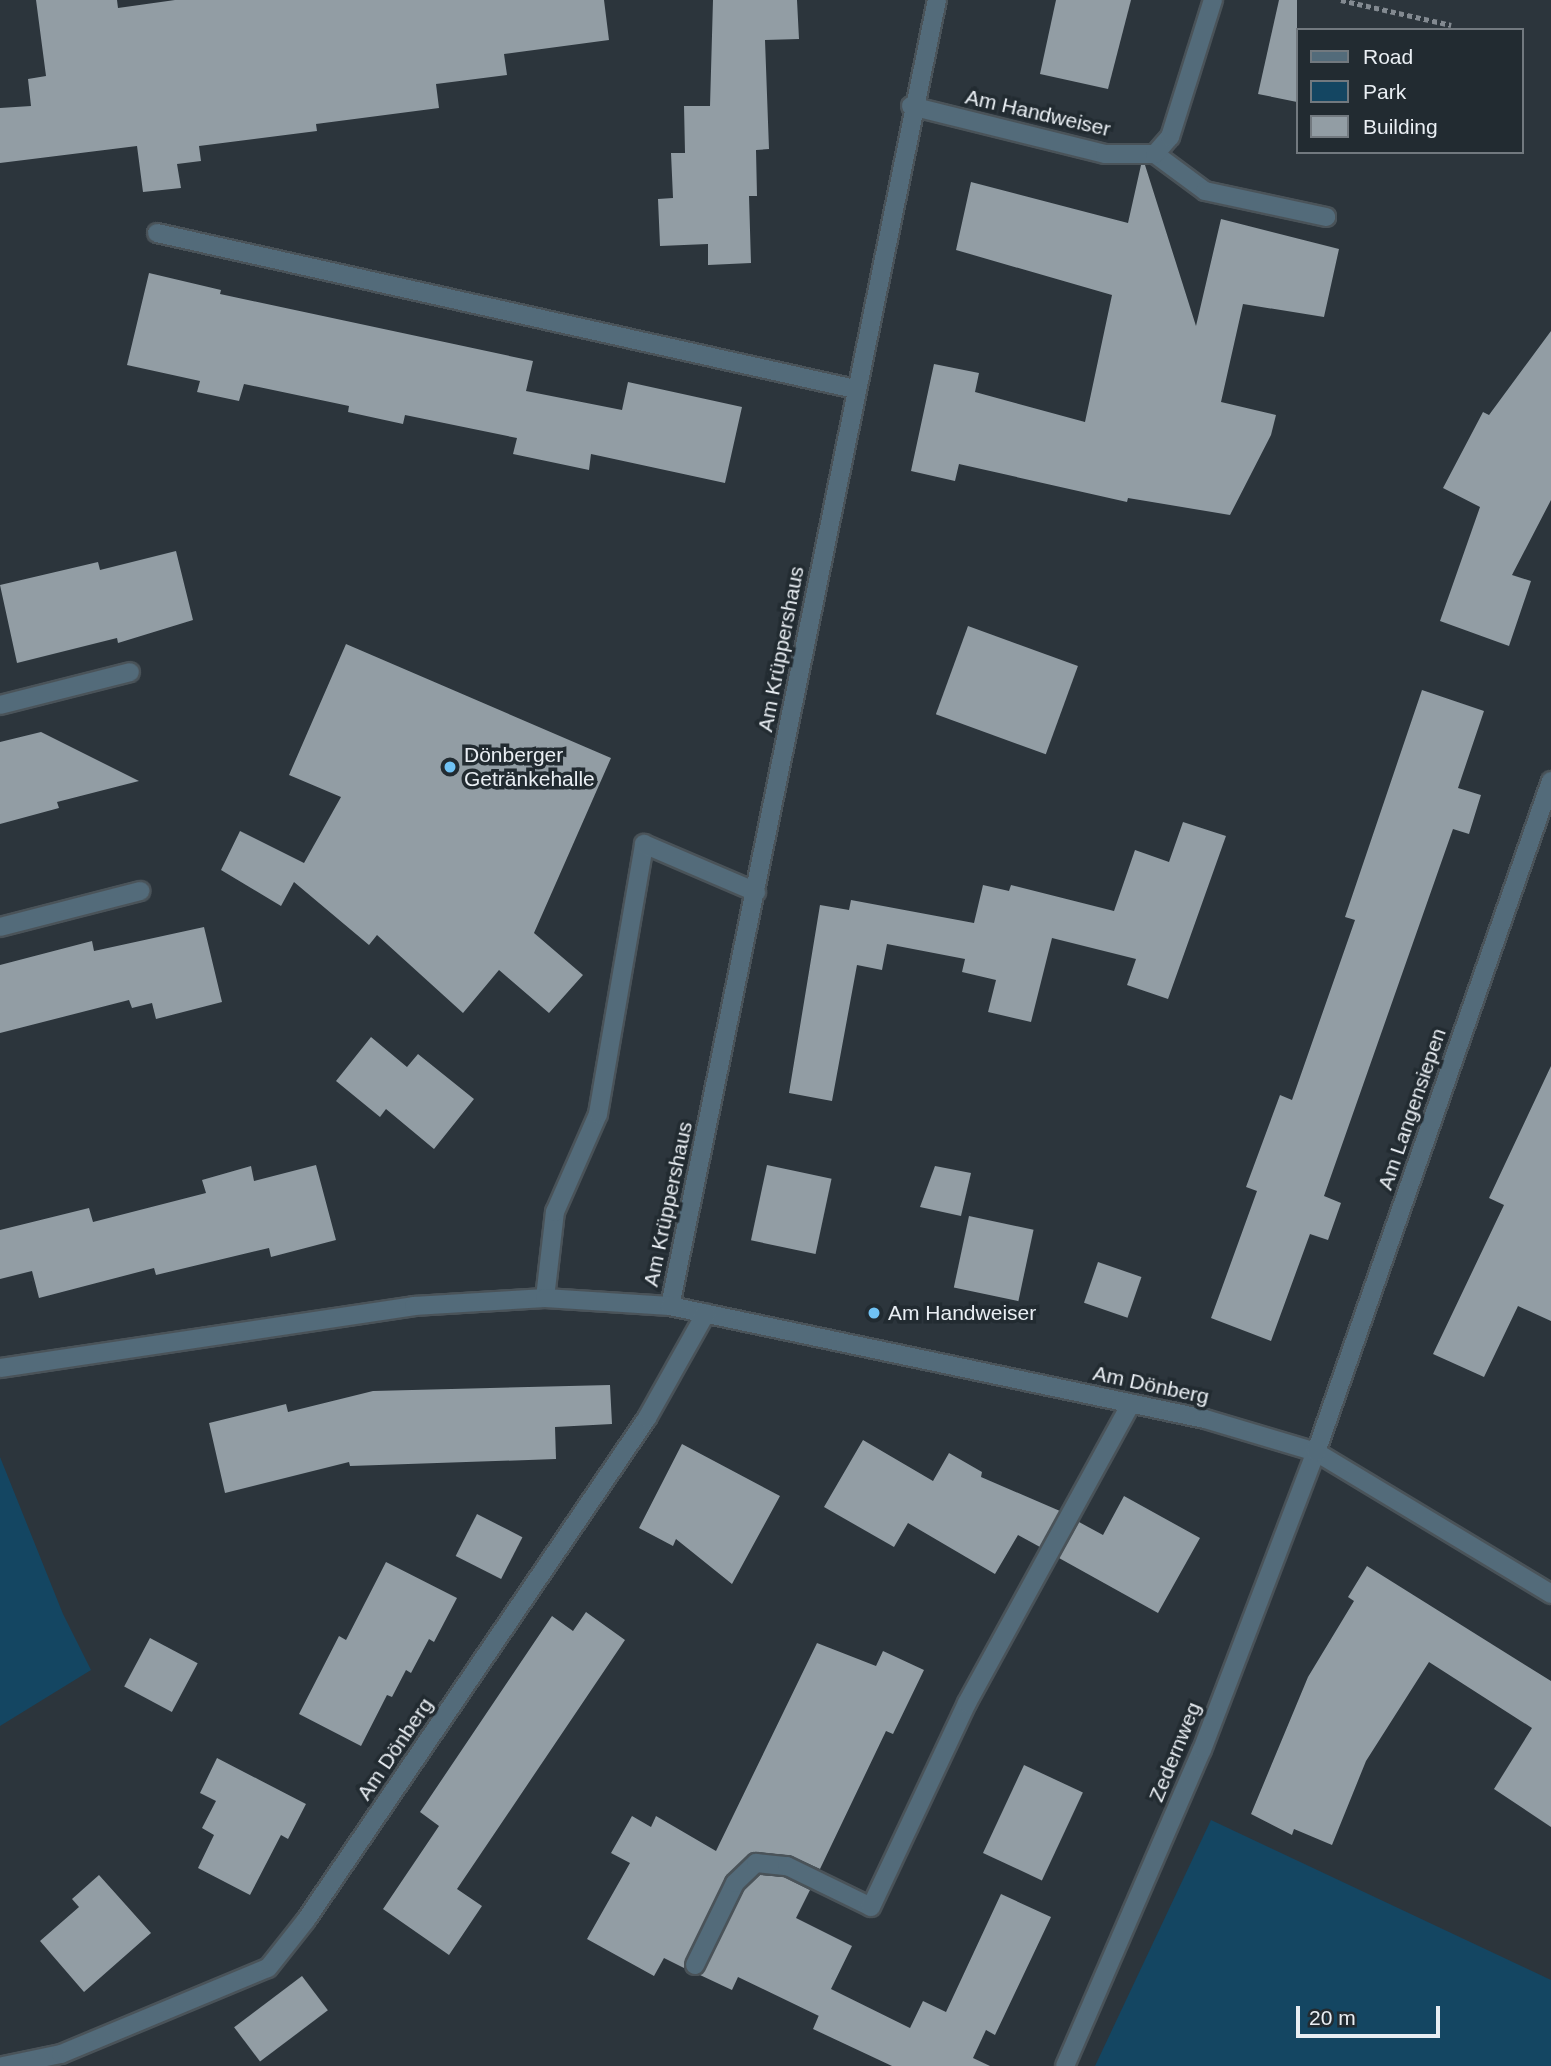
<!DOCTYPE html>
<html>
<head>
<meta charset="utf-8">
<style>
	body { margin:0 }
	#map { position:relative; width:1551px; height:2066px; overflow:hidden; background:#2c353c; font-family:Helvetica,sans-serif }
	div>[style] { position:absolute }
	.green>* { inset:0; background:#144662 }
	.building>* { inset:0; background:#929da4; transform-origin:0 0 }
	.path>* { height:4.5px; margin-top:-2.25px; transform-origin:0; background:repeating-linear-gradient(90deg,#838a91 0 5px,transparent 0 8.5px) }
	.roads { filter:drop-shadow(2px 0 #4a5359) drop-shadow(-2px 0 #4a5359) drop-shadow(0 2px #4a5359) drop-shadow(0 -2px #4a5359) }
	.service>* { height:18px; margin:-9px; padding:0 9px; transform-origin:9px; border-radius:9px; background:#536b7a }
	.minor>* { height:18px; margin:-9px; padding:0 9px; transform-origin:9px; border-radius:9px; background:#536b7a }
	.dots>* { width:19px; height:19px; translate:-50% -50%; box-sizing:border-box; border:4px solid #222b31; border-radius:50% }
	span { translate:-50% -50%; white-space:nowrap; text-align:center; line-height:1.15; -webkit-text-stroke:7px #222b31; paint-order:stroke }
	.street-label { font-size:21px; color:#e9eef3 }
	.poi-label { font-size:21px; color:#e9eef3 }
	.left { translate:0 -50%; text-align:left }
	.legend { position:absolute; left:1296px; top:28px; width:228px; height:126px; box-sizing:border-box; background:#222b31; border:2px solid #72797f; margin:0; padding:9px 12px; list-style:none; font-size:21px; color:#e9eef3 }
	.legend li { display:flex; align-items:center; gap:14px; height:35px }
	.legend b { width:35px; border:2px solid #72797f }
	.scale { position:absolute; left:1296px; top:2006px; width:144px; height:32px; box-sizing:border-box; border:4px solid #e9eef3; border-top:0; padding-left:9px; font-size:21px; line-height:24px; white-space:nowrap; color:#e9eef3; -webkit-text-stroke:5px #222b31; paint-order:stroke }
</style>
</head>
<body>
<div id="map">
	<div class="green">
		<i style="clip-path:polygon(0 1457px,63px 1614px,91px 1670px,0 1726px)"></i>
		<i style="clip-path:polygon(1211px 1820px,1551px 1980px,1551px 2066px,1095px 2066px)"></i>
	</div>
	<div class="building">
		<i style="clip-path:polygon(36px 0,117px 0,118px 8px,175px 0,604px 0,609px 40px,504px 54px,507px 75px,436px 84px,439px 108px,316px 124px,317px 131px,199px 146px,201px 161px,177px 164px,181px 188px,143px 192px,137px 146px,0 163px,0 108px,31px 106px,28px 79px,46px 76px)"></i>
		<i style="clip-path:polygon(713px 0,797px 0,799px 39px,765px 40px,769px 149px,756px 150px,757px 196px,749px 196px,751px 263px,708px 265px,708px 244px,660px 246px,658px 199px,673px 198px,671px 153px,685px 153px,684px 106px,710px 106px)"></i>
		<i style="clip-path:polygon(1056px 0,1131px 0,1108px 89px,1040px 74px)"></i>
		<i style="clip-path:polygon(1279px 0,1297px 0,1297px 102px,1258px 94px)"></i>
		<i style="clip-path:polygon(1141px 165px,1145px 165px,1196px 326px,1221px 219px,1339px 249px,1324px 317px,1243px 304px,1221px 402px,1276px 415px,1271px 435px,1230px 515px,1128px 498px,1127px 502px,959px 464px,955px 481px,911px 471px,934px 364px,979px 373px,975px 392px,1085px 422px,1112px 295px,956px 250px,971px 182px,1128px 223px)"></i>
		<i style="clip-path:polygon(149px 273px,221px 290px,220px 294px,533px 361px,526px 391px,622px 410px,628px 382px,742px 407px,725px 483px,591px 454px,589px 470px,513px 454px,517px 438px,405px 415px,403px 424px,348px 412px,349px 406px,244px 384px,239px 401px,197px 392px,200px 381px,127px 365px)"></i>
		<i style="clip-path:polygon(1551px 331px,1551px 500px,1512px 575px,1531px 581px,1509px 646px,1440px 621px,1480px 507px,1443px 488px,1483px 412px,1489px 415px)"></i>
		<i style="clip-path:polygon(176px 551px,193px 620px,118px 643px,117px 638px,17px 663px,0 585px,98px 562px,100px 570px)"></i>
		<i style="left:968px;top:626px;width:117px;height:94px;rotate:20deg"></i>
		<i style="clip-path:polygon(346px 644px,611px 758px,534px 933px,583px 975px,549px 1013px,499px 970px,463px 1013px,377px 935px,369px 945px,294px 882px,281px 906px,221px 870px,240px 831px,304px 863px,341px 797px,289px 775px)"></i>
		<i style="clip-path:polygon(1422px 690px,1484px 711px,1458px 788px,1481px 795px,1469px 834px,1453px 829px,1324px 1196px,1341px 1203px,1328px 1240px,1310px 1234px,1271px 1341px,1211px 1318px,1257px 1191px,1246px 1187px,1280px 1095px,1292px 1100px,1355px 920px,1345px 917px)"></i>
		<i style="clip-path:polygon(41px 732px,139px 781px,57px 802px,59px 808px,0 824px,0 742px)"></i>
		<i style="clip-path:polygon(1183px 822px,1226px 836px,1168px 999px,1127px 985px,1136px 959px,1052px 938px,1031px 1022px,988px 1012px,996px 980px,962px 972px,965px 959px,887px 944px,882px 970px,857px 965px,832px 1101px,789px 1093px,820px 905px,849px 910px,851px 900px,974px 923px,983px 885px,1009px 891px,1011px 885px,1114px 911px,1135px 850px,1169px 862px)"></i>
		<i style="clip-path:polygon(204px 927px,222px 1002px,156px 1019px,152px 1003px,132px 1008px,129px 1000px,0 1033px,0 965px,92px 941px,94px 951px)"></i>
		<i style="clip-path:polygon(371px 1037px,407px 1067px,418px 1054px,474px 1099px,434px 1149px,386px 1109px,380px 1117px,336px 1081px)"></i>
		<i style="clip-path:polygon(1551px 1066px,1551px 1321px,1518px 1306px,1484px 1377px,1433px 1354px,1504px 1205px,1489px 1198px)"></i>
		<i style="clip-path:polygon(316px 1165px,336px 1240px,271px 1257px,269px 1248px,156px 1275px,154px 1268px,39px 1298px,32px 1271px,0 1279px,0 1230px,89px 1208px,93px 1222px,206px 1193px,202px 1180px,251px 1166px,254px 1181px)"></i>
		<i style="left:767px;top:1165px;width:66px;height:77px;rotate:12deg"></i>
		<i style="clip-path:polygon(935px 1166px,971px 1173px,961px 1216px,920px 1207px)"></i>
		<i style="left:969px;top:1216px;width:66px;height:73px;rotate:12deg"></i>
		<i style="left:1098px;top:1262px;width:46px;height:43px;rotate:19deg"></i>
		<i style="clip-path:polygon(610px 1385px,612px 1424px,555px 1427px,556px 1459px,350px 1466px,349px 1462px,225px 1493px,209px 1423px,286px 1404px,288px 1412px,373px 1391px)"></i>
		<i style="clip-path:polygon(863px 1440px,933px 1481px,949px 1453px,982px 1472px,981px 1477px,1060px 1511px,1040px 1547px,1018px 1535px,995px 1574px,908px 1523px,894px 1547px,824px 1507px)"></i>
		<i style="clip-path:polygon(682px 1444px,780px 1496px,732px 1584px,676px 1539px,673px 1546px,639px 1528px)"></i>
		<i style="clip-path:polygon(1124px 1496px,1200px 1538px,1158px 1613px,1059px 1558px,1079px 1522px,1103px 1535px)"></i>
		<i style="left:477px;top:1514px;width:51px;height:47px;rotate:27deg"></i>
		<i style="clip-path:polygon(386px 1562px,457px 1598px,434px 1642px,429px 1639px,411px 1673px,406px 1670px,392px 1697px,387px 1695px,361px 1746px,299px 1714px,339px 1636px,346px 1640px)"></i>
		<i style="clip-path:polygon(1367px 1566px,1551px 1681px,1551px 1827px,1494px 1789px,1532px 1728px,1429px 1662px,1366px 1761px,1332px 1845px,1294px 1829px,1292px 1835px,1251px 1814px,1308px 1677px,1354px 1601px,1348px 1597px)"></i>
		<i style="clip-path:polygon(586px 1612px,625px 1640px,457px 1889px,482px 1906px,449px 1955px,383px 1909px,439px 1826px,420px 1812px,552px 1616px,573px 1631px)"></i>
		<i style="left:150px;top:1638px;width:54px;height:55px;rotate:28deg"></i>
		<i style="clip-path:polygon(817px 1643px,876px 1666px,883px 1651px,924px 1670px,893px 1734px,886px 1731px,820px 1869px,789px 1855px,749px 1854px,725px 1878px,684px 1968px,664px 1958px,654px 1976px,587px 1939px,630px 1863px,611px 1853px,632px 1816px,651px 1827px,656px 1816px,716px 1851px)"></i>
		<i style="clip-path:polygon(217px 1758px,306px 1804px,288px 1839px,281px 1835px,250px 1895px,198px 1868px,214px 1835px,202px 1828px,216px 1801px,200px 1793px)"></i>
		<i style="left:1024px;top:1765px;width:65px;height:97px;rotate:25deg"></i>
		<i style="clip-path:polygon(99px 1875px,151px 1933px,84px 1992px,40px 1941px,79px 1907px,72px 1899px)"></i>
		<i style="clip-path:polygon(760px 1875px,784px 1877px,810px 1890px,796px 1918px,852px 1946px,831px 1989px,910px 2028px,923px 2001px,946px 2012px,1001px 1894px,1051px 1917px,995px 2035px,986px 2030px,973px 2058px,990px 2066px,892px 2066px,813px 2029px,822px 2008px,819px 2016px,738px 1977px,732px 1990px,700px 1975px,744px 1890px)"></i>
		<i style="left:302px;top:1976px;width:43px;height:85px;rotate:53deg"></i>
	</div>
	<div class="path">
		<i style="left:1341px;top:0;width:113px;rotate:12.8deg"></i>
	</div>
	<div class="roads">
		<div class="service">
			<i style="left:1155px;top:154px;width:62px;rotate:36.5deg"></i>
			<i style="left:1205px;top:191px;width:124px;rotate:12.1deg"></i>
			<i style="left:157px;top:233px;width:715px;rotate:12.6deg"></i>
			<i style="left:0;top:705px;width:134px;rotate:-14.2deg"></i>
			<i style="left:0;top:927px;width:145px;rotate:-14.4deg"></i>
			<i style="left:545px;top:1298px;width:87px;rotate:-83.4deg"></i>
			<i style="left:555px;top:1212px;width:107px;rotate:-66.3deg"></i>
			<i style="left:598px;top:1114px;width:274px;rotate:-80.3deg"></i>
			<i style="left:644px;top:844px;width:122px;rotate:23.2deg"></i>
			<i style="left:695px;top:1965px;width:91px;rotate:-64deg"></i>
			<i style="left:735px;top:1883px;width:29px;rotate:-44deg"></i>
			<i style="left:756px;top:1863px;width:31px;rotate:6deg"></i>
			<i style="left:787px;top:1866px;width:93px;rotate:26deg"></i>
			<i style="left:871px;top:1907px;width:225px;rotate:-64.8deg"></i>
			<i style="left:967px;top:1703px;width:341px;rotate:-61.3deg"></i>
		</div>
		<div class="minor">
			<i style="left:911px;top:106px;width:200px;rotate:13.9deg"></i>
			<i style="left:1105px;top:154px;width:50px"></i>
			<i style="left:1155px;top:154px;width:23px;rotate:-49deg"></i>
			<i style="left:1170px;top:137px;width:144px;rotate:-72.6deg"></i>
			<i style="left:670px;top:1306px;width:1333px;rotate:-78.45deg"></i>
			<i style="left:0;top:1368px;width:419px;rotate:-8.5deg"></i>
			<i style="left:414px;top:1306px;width:131px;rotate:-3.5deg"></i>
			<i style="left:545px;top:1298px;width:125px;rotate:3.7deg"></i>
			<i style="left:670px;top:1306px;width:547px;rotate:11.93deg"></i>
			<i style="left:1205px;top:1419px;width:116px;rotate:16.6deg"></i>
			<i style="left:1316px;top:1452px;width:275px;rotate:31.1deg"></i>
			<i style="left:3px;top:2066px;width:59px;rotate:-11.7deg"></i>
			<i style="left:61px;top:2054px;width:224px;rotate:-22.6deg"></i>
			<i style="left:268px;top:1968px;width:61px;rotate:-51.6deg"></i>
			<i style="left:306px;top:1920px;width:607px;rotate:-55.81deg"></i>
			<i style="left:647px;top:1418px;width:120px;rotate:-60.7deg"></i>
			<i style="left:1065px;top:2066px;width:344px;rotate:-66.6deg"></i>
			<i style="left:1202px;top:1750px;width:319px;rotate:-69.1deg"></i>
			<i style="left:1316px;top:1452px;width:711px;rotate:-70.7deg"></i>
		</div>
	</div>
	<div class="dots">
		<i style="left:450px;top:767px;background:#70c2f4"></i>
		<i style="left:874px;top:1313px;background:#70c2f4"></i>
	</div>
	<div class="street-label">
		<span style="left:1038px;top:113px;rotate:13deg">Am Handweiser</span>
		<span style="left:781px;top:649px;rotate:-79deg">Am Krüppershaus</span>
		<span style="left:1412px;top:1109px;rotate:-71deg">Am Langensiepen</span>
		<span style="left:668px;top:1204px;rotate:-78deg">Am Krüppershaus</span>
		<span style="left:1151px;top:1385px;rotate:12deg">Am Dönberg</span>
		<span style="left:395px;top:1749px;rotate:-56deg">Am Dönberg</span>
		<span style="left:1175px;top:1752px;rotate:-68deg">Zedernweg</span>
	</div>
	<div class="poi-label">
		<span class="left" style="left:464px;top:767px">Dönberger<br>Getränkehalle</span>
		<span class="left" style="left:888px;top:1313px">Am Handweiser</span>
	</div>
	<ul class="legend">
	<li><b style="height:9px;background:#536b7a"></b>Road</li>
	<li><b style="height:19px;background:#144662"></b>Park</li>
	<li><b style="height:19px;background:#929da4"></b>Building</li>
	</ul>
	<div class="scale">20 m</div>
</div>
</body>
</html>
